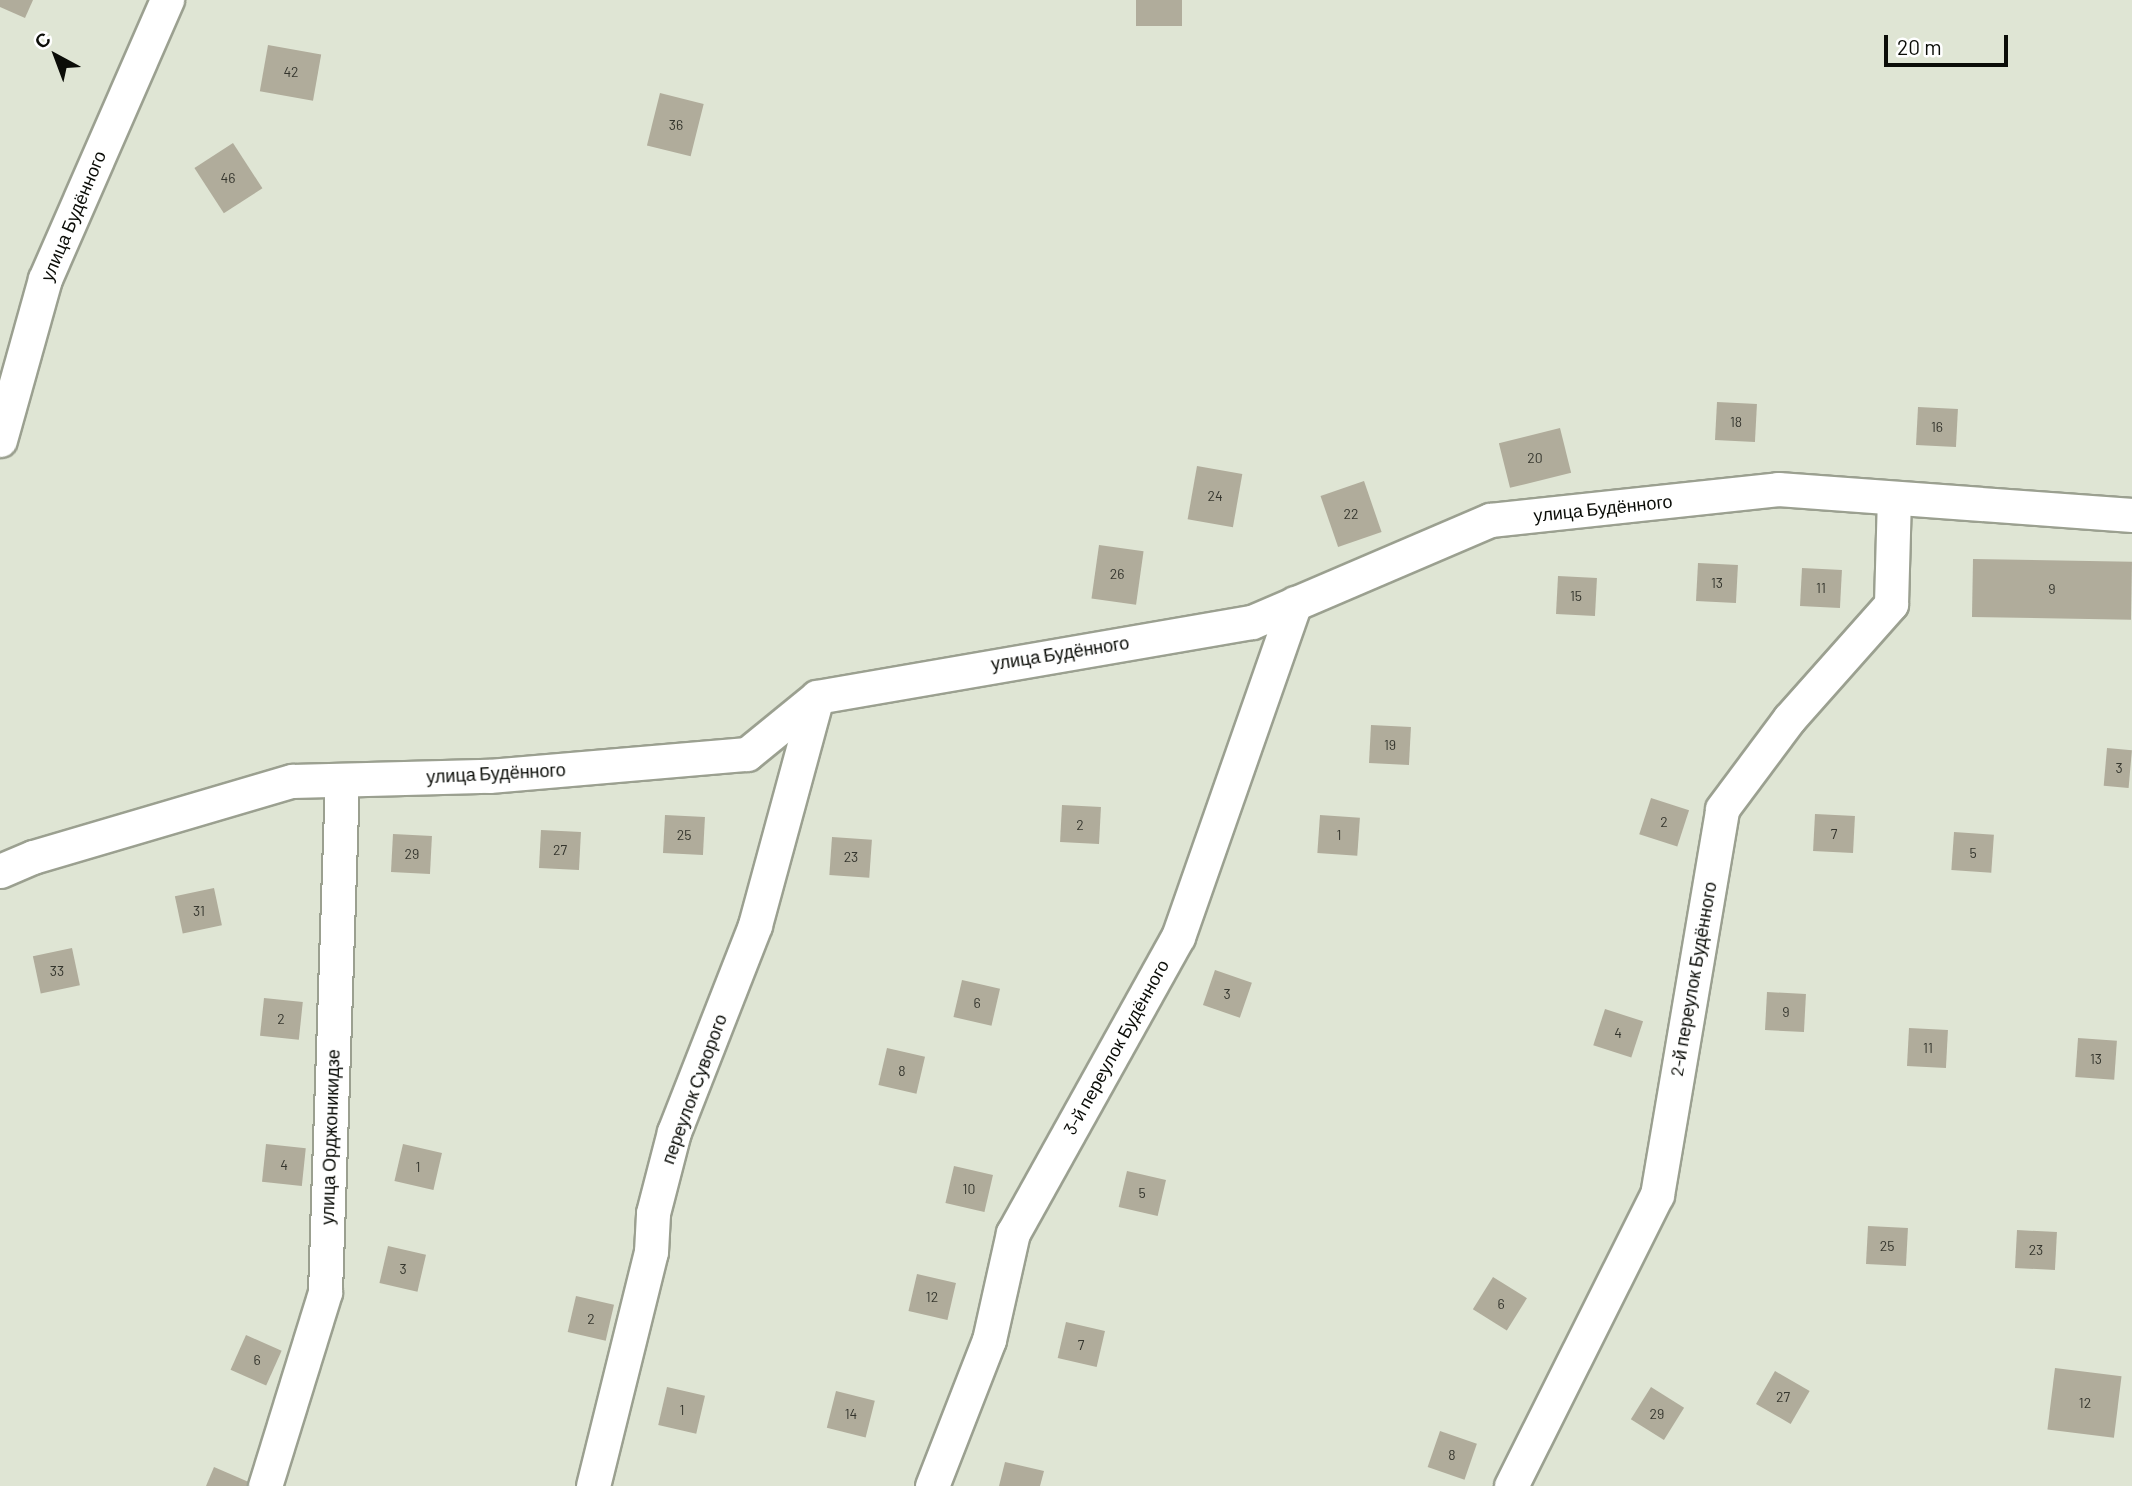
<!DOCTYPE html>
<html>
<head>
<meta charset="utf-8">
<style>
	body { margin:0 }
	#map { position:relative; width:2132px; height:1486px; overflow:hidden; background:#dfe5d4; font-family:Barlow,sans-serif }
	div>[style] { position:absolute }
	.building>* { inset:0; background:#b0ac9b; transform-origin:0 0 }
	.roads { filter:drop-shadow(2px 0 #9ba090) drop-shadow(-2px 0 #9ba090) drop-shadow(0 2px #9ba090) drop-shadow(0 -2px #9ba090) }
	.minor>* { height:33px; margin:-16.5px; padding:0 16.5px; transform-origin:16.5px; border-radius:16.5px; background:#fff }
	span { translate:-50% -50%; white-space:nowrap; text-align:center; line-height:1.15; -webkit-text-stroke:5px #fff; paint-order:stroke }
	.number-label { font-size:14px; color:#34352d }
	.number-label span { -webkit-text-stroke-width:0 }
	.street-label { font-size:18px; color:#0b0d08 }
	.north { position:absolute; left:21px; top:21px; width:70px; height:70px; -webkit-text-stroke:5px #fff; paint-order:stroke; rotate:319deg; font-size:19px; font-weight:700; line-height:28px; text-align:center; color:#0b0d08 }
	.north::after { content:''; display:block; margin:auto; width:24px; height:32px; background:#0b0d08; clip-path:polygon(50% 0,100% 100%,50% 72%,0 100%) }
	.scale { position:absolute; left:1884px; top:35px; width:124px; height:32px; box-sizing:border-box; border:4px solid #0b0d08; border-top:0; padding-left:9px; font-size:21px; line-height:24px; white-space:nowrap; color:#0b0d08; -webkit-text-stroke:5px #fff; paint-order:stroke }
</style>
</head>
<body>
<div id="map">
	<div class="building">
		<i style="clip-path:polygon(0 0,33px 0,25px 18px,0 7px)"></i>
		<i style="left:1136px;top:0;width:46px;height:26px"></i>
		<i style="left:268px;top:45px;width:54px;height:47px;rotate:10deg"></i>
		<i style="left:660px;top:93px;width:45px;height:54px;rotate:14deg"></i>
		<i style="left:233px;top:143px;width:54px;height:46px;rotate:57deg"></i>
		<i style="left:1717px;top:402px;width:40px;height:38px;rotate:3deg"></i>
		<i style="left:1918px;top:407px;width:40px;height:38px;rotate:3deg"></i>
		<i style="left:1560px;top:428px;width:46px;height:63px;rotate:76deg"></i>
		<i style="left:1197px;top:466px;width:46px;height:54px;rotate:10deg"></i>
		<i style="left:1364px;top:481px;width:54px;height:46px;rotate:71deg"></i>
		<i style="left:1099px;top:545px;width:45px;height:54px;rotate:8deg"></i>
		<i style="left:1973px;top:559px;width:159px;height:58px;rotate:1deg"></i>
		<i style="left:1698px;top:563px;width:40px;height:38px;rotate:3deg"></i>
		<i style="left:1802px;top:568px;width:40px;height:38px;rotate:3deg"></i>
		<i style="left:1558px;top:576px;width:39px;height:38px;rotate:3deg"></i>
		<i style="left:1371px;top:725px;width:40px;height:38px;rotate:3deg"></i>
		<i style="left:2107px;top:748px;width:25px;height:38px;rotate:5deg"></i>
		<i style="left:1651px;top:798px;width:40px;height:38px;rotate:18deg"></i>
		<i style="left:1062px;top:805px;width:39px;height:37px;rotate:3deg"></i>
		<i style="left:1815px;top:814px;width:40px;height:37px;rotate:3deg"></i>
		<i style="left:665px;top:815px;width:40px;height:38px;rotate:3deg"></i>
		<i style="left:1320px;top:815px;width:40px;height:38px;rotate:4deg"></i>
		<i style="left:541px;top:830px;width:40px;height:38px;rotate:3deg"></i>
		<i style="left:1954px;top:832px;width:40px;height:38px;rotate:4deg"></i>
		<i style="left:393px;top:834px;width:39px;height:38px;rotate:3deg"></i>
		<i style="left:832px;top:837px;width:40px;height:38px;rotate:4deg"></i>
		<i style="left:214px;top:888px;width:38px;height:40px;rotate:78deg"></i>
		<i style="left:72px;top:948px;width:38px;height:40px;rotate:78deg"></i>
		<i style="left:1215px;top:970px;width:39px;height:37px;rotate:19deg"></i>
		<i style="left:962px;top:980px;width:39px;height:38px;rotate:13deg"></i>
		<i style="left:1767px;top:992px;width:39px;height:38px;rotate:3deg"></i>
		<i style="left:264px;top:998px;width:39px;height:38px;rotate:6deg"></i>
		<i style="left:1605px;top:1009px;width:40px;height:38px;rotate:18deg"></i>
		<i style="left:1909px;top:1028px;width:39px;height:38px;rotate:3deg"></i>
		<i style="left:2078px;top:1038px;width:39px;height:39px;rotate:4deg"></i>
		<i style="left:887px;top:1048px;width:39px;height:38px;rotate:13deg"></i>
		<i style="left:266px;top:1144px;width:40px;height:38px;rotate:6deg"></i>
		<i style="left:403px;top:1144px;width:40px;height:38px;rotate:13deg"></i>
		<i style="left:954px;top:1166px;width:40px;height:38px;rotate:13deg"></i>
		<i style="left:1127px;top:1171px;width:40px;height:37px;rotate:13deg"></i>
		<i style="left:1868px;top:1226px;width:40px;height:38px;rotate:3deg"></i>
		<i style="left:2017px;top:1230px;width:40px;height:38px;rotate:3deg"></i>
		<i style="left:388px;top:1246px;width:39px;height:38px;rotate:13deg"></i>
		<i style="left:917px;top:1274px;width:40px;height:38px;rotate:13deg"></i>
		<i style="left:1493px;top:1277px;width:40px;height:38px;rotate:32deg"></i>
		<i style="left:576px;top:1296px;width:39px;height:37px;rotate:13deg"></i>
		<i style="left:1066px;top:1322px;width:40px;height:37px;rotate:13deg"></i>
		<i style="left:246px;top:1335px;width:39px;height:38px;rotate:24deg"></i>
		<i style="left:2055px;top:1368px;width:67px;height:62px;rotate:7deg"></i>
		<i style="left:1775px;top:1371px;width:40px;height:38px;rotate:30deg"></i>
		<i style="left:667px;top:1387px;width:39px;height:39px;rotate:13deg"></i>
		<i style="left:1651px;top:1387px;width:39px;height:38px;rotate:32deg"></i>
		<i style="left:836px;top:1391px;width:40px;height:38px;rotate:14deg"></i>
		<i style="left:1440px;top:1431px;width:39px;height:38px;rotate:19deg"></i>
		<i style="clip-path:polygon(1005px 1462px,1044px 1471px,1040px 1486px,999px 1486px)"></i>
		<i style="clip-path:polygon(214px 1467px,251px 1483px,249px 1486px,206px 1486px)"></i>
	</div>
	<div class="roads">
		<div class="minor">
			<i style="left:0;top:440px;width:167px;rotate:-74.4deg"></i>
			<i style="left:45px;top:279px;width:305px;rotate:-66.4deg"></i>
			<i style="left:0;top:871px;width:36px;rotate:-23deg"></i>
			<i style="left:33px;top:857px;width:270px;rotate:-16.4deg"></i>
			<i style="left:292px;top:781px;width:197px;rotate:-1.5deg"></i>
			<i style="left:489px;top:776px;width:259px;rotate:-4.9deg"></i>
			<i style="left:747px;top:754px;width:90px;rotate:-39.2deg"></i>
			<i style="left:817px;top:697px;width:441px;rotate:-9.8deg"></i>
			<i style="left:1252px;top:622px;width:259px;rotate:-23.2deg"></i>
			<i style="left:1490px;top:520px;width:290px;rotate:-6.1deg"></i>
			<i style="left:1778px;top:489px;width:355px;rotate:4.2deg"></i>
			<i style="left:265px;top:1486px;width:203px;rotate:-72.8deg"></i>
			<i style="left:325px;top:1292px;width:512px;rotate:-88.1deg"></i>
			<i style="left:593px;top:1486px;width:241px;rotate:-76.1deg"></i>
			<i style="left:651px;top:1252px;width:39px;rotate:-87deg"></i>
			<i style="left:653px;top:1213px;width:84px;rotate:-75.5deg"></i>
			<i style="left:674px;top:1132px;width:222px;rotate:-68.6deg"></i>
			<i style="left:755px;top:925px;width:236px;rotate:-74.8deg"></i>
			<i style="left:932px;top:1486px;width:157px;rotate:-68.7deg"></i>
			<i style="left:989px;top:1340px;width:110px;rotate:-77.4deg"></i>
			<i style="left:1013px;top:1233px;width:339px;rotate:-60.9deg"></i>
			<i style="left:1178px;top:937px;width:354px;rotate:-70.7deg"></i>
			<i style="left:1511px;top:1486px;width:326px;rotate:-63.4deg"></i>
			<i style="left:1657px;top:1195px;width:391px;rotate:-80.4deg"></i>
			<i style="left:1722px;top:809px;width:112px;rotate:-53.3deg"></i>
			<i style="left:1789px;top:719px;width:154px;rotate:-48.4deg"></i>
			<i style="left:1891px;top:604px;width:106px;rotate:-88.4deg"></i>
		</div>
	</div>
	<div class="number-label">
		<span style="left:291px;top:72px">42</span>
		<span style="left:676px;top:125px">36</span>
		<span style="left:228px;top:178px">46</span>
		<span style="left:1736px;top:422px">18</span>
		<span style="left:1937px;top:427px">16</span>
		<span style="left:1535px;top:458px">20</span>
		<span style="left:1215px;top:496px">24</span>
		<span style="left:1351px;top:514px">22</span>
		<span style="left:1117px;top:574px">26</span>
		<span style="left:1717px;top:583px">13</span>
		<span style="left:1821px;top:588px">11</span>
		<span style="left:2052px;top:589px">9</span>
		<span style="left:1576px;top:596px">15</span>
		<span style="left:1390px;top:745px">19</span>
		<span style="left:2119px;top:768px">3</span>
		<span style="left:1664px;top:822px">2</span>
		<span style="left:1080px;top:825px">2</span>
		<span style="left:1834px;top:834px">7</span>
		<span style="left:684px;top:835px">25</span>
		<span style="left:1339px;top:835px">1</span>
		<span style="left:560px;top:850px">27</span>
		<span style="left:1973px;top:853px">5</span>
		<span style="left:412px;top:854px">29</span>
		<span style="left:851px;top:857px">23</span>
		<span style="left:199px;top:911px">31</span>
		<span style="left:57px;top:971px">33</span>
		<span style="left:1227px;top:994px">3</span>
		<span style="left:977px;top:1003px">6</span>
		<span style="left:1786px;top:1012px">9</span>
		<span style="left:281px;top:1019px">2</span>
		<span style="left:1618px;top:1033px">4</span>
		<span style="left:1928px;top:1048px">11</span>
		<span style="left:2096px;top:1059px">13</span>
		<span style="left:902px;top:1071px">8</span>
		<span style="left:284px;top:1165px">4</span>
		<span style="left:418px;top:1167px">1</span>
		<span style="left:969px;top:1189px">10</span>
		<span style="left:1142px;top:1193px">5</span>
		<span style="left:1887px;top:1246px">25</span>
		<span style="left:2036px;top:1250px">23</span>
		<span style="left:403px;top:1269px">3</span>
		<span style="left:932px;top:1297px">12</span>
		<span style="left:1501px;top:1304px">6</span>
		<span style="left:591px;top:1319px">2</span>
		<span style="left:1081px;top:1345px">7</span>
		<span style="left:257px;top:1360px">6</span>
		<span style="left:1783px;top:1397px">27</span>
		<span style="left:2085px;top:1403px">12</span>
		<span style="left:682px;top:1410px">1</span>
		<span style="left:851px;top:1414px">14</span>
		<span style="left:1657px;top:1414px">29</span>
		<span style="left:1452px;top:1455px">8</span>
	</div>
	<div class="street-label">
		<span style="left:73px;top:216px;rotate:-67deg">улица Будённого</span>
		<span style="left:1603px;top:508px;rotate:-6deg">улица Будённого</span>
		<span style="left:1060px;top:653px;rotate:-9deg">улица Будённого</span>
		<span style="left:496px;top:773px;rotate:-3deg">улица Будённого</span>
		<span style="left:1693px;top:979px;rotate:-80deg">2-й переулок Будённого</span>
		<span style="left:1116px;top:1047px;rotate:-61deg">3-й переулок Будённого</span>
		<span style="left:694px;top:1089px;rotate:-70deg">переулок Суворого</span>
		<span style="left:330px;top:1137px;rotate:-88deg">улица Орджоникидзе</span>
	</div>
	<div class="north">С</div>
	<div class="scale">20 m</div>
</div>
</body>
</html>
